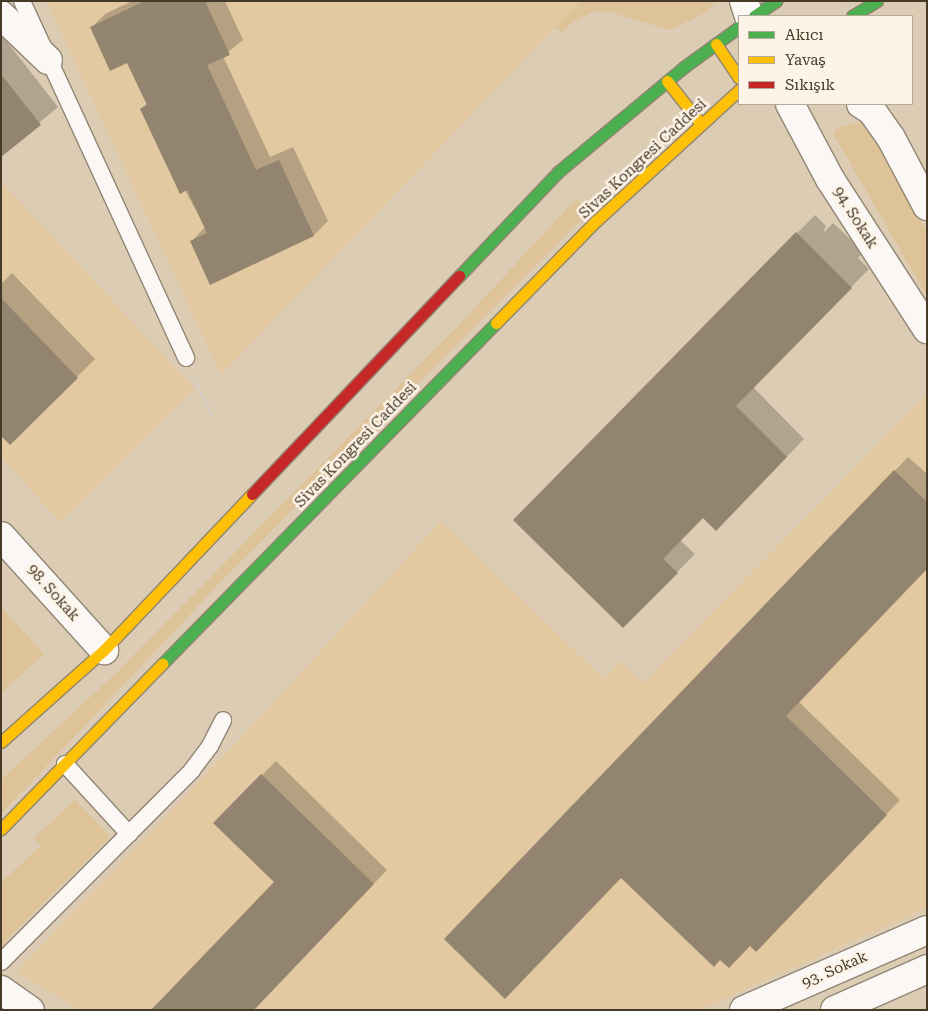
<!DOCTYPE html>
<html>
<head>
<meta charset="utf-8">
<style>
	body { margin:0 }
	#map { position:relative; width:928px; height:1011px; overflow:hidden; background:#dcccb4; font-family:"Roboto Serif",serif }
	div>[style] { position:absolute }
	.built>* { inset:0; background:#e3c9a2 }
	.green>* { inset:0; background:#dec298 }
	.shadow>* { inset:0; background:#0003 }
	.building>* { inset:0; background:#92846e }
	.path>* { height:3px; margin-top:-1.5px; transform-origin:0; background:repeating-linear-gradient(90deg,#d7d1c9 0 5px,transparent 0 7.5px) }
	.roads { filter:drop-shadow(1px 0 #918573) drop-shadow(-1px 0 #918573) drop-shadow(0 1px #918573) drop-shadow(0 -1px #918573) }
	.lane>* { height:16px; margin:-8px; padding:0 8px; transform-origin:8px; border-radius:8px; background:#faf7f4 }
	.street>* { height:28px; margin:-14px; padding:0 14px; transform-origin:14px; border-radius:14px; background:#faf7f4 }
	.fast>* { height:11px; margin:-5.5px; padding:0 5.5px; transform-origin:5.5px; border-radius:5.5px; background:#4caf50 }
	.slow>* { height:11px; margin:-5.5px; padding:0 5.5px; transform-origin:5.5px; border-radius:5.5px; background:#ffc107 }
	.jam>* { height:11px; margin:-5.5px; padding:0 5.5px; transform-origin:5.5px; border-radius:5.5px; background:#c62828 }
	span { translate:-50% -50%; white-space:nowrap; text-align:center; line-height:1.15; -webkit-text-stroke:5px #fdf3e6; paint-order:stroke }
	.street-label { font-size:15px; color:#453927 }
	.frame { position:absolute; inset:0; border:2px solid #453927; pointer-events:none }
	.legend { position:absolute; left:738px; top:15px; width:175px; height:90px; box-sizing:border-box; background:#fdf3e6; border:1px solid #b3a99a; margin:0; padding:6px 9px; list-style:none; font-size:15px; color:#453927 }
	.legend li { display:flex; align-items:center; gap:10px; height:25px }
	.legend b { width:25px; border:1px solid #b3a99a }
</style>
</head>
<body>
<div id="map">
	<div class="built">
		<i style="clip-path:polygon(46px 1px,581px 1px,221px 375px)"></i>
		<i style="clip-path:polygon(1px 181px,195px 389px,60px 522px,1px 457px)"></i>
		<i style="clip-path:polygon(927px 394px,927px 908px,699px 1010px,80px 1010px,16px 972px,236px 743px,441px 521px,604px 679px,621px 661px,643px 683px)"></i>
	</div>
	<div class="green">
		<i style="clip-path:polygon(581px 1px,716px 1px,707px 12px,670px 30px,610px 12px,595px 11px,573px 22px,563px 32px,555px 28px)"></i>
		<i style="clip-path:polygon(861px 122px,874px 132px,927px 232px,927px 296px,834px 135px,833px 132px,840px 127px)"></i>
		<i style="clip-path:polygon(576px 199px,590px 211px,236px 566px,1px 814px,1px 780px,115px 674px,458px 326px)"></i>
		<i style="clip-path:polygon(1px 607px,44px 654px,1px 693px)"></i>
		<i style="clip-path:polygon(75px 800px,110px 837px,8px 938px,1px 953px,1px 882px,41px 846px,34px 838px)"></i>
	</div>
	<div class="shadow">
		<i style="clip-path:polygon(132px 1px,225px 1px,243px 40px,223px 56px,270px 157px,293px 147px,328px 221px,314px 235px,210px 283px,191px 242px,205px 227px,141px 109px,147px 103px,128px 61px,91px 28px,105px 14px)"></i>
		<i style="clip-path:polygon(1px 34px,58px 107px,1px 155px)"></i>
		<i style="clip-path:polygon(815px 215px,826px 226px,823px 233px,833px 223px,864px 252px,858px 258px,869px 269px,753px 387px,804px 439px,716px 529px,703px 516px,680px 540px,695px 554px,623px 627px,515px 520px)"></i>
		<i style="clip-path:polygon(12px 273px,95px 359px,10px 443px,1px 435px,1px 284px)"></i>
		<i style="clip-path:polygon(908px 457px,927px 474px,927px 568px,799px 702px,900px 800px,770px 936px,750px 945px,621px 876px,446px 939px)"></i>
		<i style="clip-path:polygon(276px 761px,387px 870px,253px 1010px,276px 882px,262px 775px)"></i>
	</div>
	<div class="building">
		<i style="clip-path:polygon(145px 1px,205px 1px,230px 55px,207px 65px,256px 170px,279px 160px,314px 236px,210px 285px,190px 241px,207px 233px,187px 190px,180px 194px,140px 109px,147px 105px,127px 63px,110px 71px,90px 27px)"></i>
		<i style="clip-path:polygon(1px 74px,41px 125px,1px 157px)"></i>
		<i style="clip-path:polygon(796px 232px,852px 288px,736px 406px,787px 457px,716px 531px,703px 518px,663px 559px,678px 573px,623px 628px,513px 520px)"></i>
		<i style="clip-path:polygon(1px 298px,78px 378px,10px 445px,1px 436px)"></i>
		<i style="clip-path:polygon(894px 470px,927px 502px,927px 569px,786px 716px,887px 815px,756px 952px,750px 946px,729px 968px,720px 960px,714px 967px,621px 878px,505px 999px,444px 939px)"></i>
		<i style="clip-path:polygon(261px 774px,374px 884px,254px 1010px,151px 1010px,274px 882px,213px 823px)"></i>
	</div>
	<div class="path">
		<i style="left:194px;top:377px;width:44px;rotate:64.6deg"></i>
	</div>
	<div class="roads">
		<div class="lane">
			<i style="left:22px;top:1px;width:393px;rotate:65.3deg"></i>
			<i style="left:65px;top:764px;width:95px;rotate:47.6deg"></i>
			<i style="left:1px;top:962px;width:271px;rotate:-45.1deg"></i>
			<i style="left:192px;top:770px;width:30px;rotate:-53deg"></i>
			<i style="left:210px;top:746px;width:29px;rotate:-63deg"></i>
		</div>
		<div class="street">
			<i style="left:744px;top:1px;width:16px;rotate:72deg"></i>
			<i style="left:1px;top:15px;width:65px;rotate:43.8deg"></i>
			<i style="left:790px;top:104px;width:85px;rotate:61.9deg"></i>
			<i style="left:830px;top:179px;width:179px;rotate:57.1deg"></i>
			<i style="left:861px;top:104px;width:13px;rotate:32deg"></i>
			<i style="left:872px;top:111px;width:33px;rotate:55deg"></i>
			<i style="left:891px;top:138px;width:77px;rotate:62.1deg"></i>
			<i style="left:1px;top:536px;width:154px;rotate:47.9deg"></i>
			<i style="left:1px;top:990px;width:35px;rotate:35deg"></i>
			<i style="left:744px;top:1010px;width:200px;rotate:-23.6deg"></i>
			<i style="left:835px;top:1010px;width:101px;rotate:-24deg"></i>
		</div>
		<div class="fast">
			<i style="left:754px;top:16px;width:27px;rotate:-34deg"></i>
			<i style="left:852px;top:16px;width:29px;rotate:-31deg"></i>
			<i style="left:459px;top:276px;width:144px;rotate:-46.4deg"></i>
			<i style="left:558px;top:172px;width:164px;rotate:-39.8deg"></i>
			<i style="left:684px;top:67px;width:68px;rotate:-36deg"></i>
			<i style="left:162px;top:664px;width:477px;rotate:-45.6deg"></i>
		</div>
		<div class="slow">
			<i style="left:716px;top:44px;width:41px;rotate:55.9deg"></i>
			<i style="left:667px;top:81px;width:55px;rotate:51.7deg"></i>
			<i style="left:496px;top:323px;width:143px;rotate:-45.6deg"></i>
			<i style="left:596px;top:221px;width:194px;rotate:-42.5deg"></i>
			<i style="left:1px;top:742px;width:138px;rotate:-41.8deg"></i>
			<i style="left:104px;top:650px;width:215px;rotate:-46.5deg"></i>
			<i style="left:1px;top:829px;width:231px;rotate:-45.7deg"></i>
		</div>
		<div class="jam">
			<i style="left:252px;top:494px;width:301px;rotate:-46.5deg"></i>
		</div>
	</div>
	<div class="street-label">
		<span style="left:643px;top:159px;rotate:-43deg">Sivas Kongresi Caddesi</span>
		<span style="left:855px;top:218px;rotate:57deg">94. Sokak</span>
		<span style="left:356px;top:445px;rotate:-46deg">Sivas Kongresi Caddesi</span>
		<span style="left:53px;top:593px;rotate:48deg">98. Sokak</span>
		<span style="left:835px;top:970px;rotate:-24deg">93. Sokak</span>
	</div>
	<div class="frame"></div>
	<ul class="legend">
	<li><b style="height:6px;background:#4caf50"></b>Akıcı</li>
	<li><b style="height:6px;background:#ffc107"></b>Yavaş</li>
	<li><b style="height:6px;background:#c62828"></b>Sıkışık</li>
	</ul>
</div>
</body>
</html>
